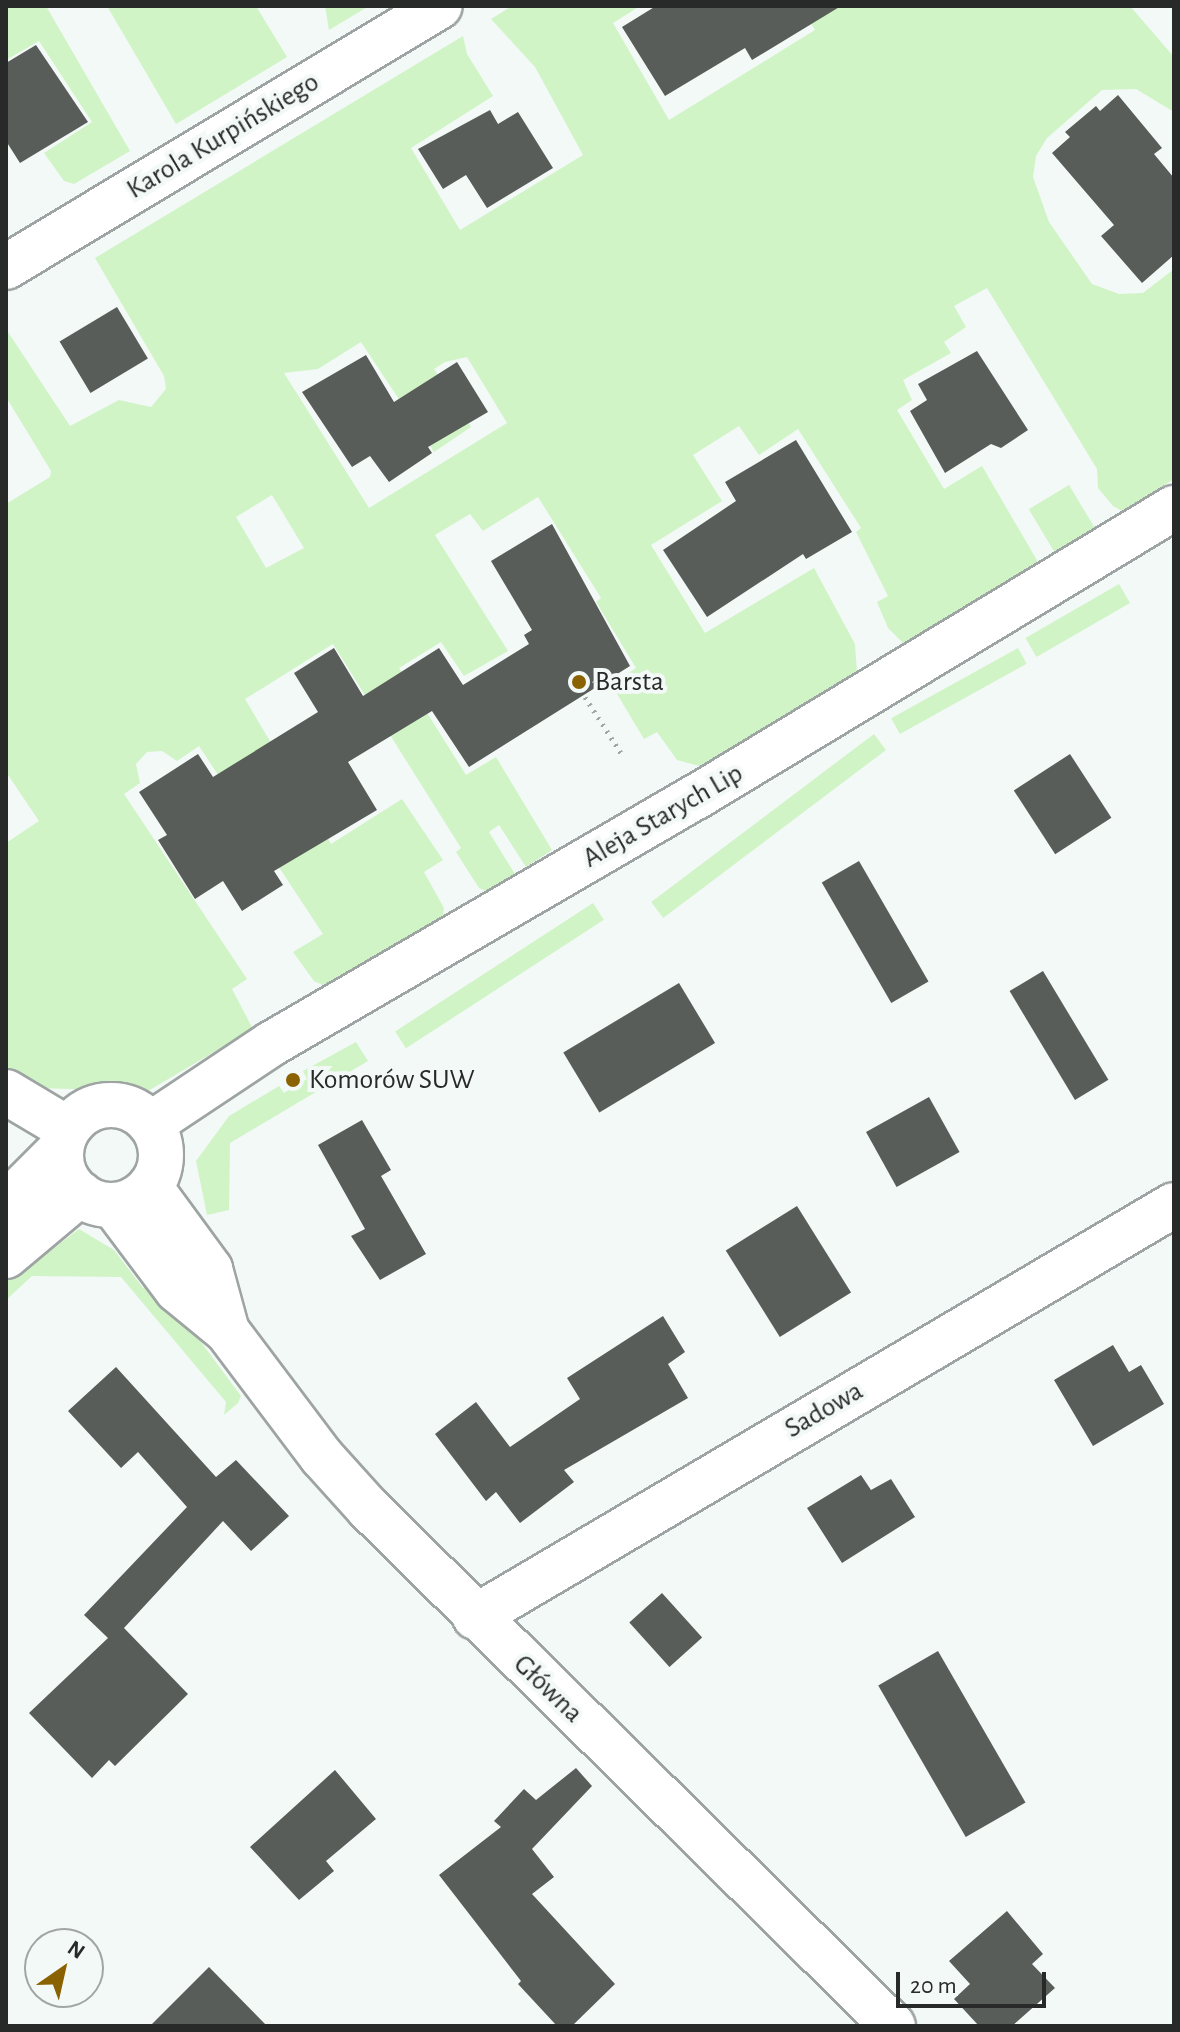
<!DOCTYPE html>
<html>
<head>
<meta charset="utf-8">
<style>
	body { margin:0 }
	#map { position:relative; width:1180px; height:2032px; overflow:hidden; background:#f2f9f7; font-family:"Alegreya Sans",sans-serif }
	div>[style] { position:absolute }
	.green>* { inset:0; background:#d1f4c6; transform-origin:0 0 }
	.building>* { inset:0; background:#595d5a; transform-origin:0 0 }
	.path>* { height:5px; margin-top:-2.5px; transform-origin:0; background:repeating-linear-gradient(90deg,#a1a6a5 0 2px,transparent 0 8px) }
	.roads { filter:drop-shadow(2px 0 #9ea4a3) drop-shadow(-2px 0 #9ea4a3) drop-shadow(0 2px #9ea4a3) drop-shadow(0 -2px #9ea4a3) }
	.minor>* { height:44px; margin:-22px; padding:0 22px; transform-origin:22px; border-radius:22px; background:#fff }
	.minor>.ring { margin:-22px; padding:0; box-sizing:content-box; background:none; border:44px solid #fff; border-radius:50% }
	.dots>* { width:22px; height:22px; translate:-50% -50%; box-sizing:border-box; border:4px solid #f2f9f7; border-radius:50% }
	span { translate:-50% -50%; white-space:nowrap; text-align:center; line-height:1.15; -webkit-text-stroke:8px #f2f9f7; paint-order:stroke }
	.street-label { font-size:28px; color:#282a29 }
	.poi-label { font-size:28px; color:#282a29 }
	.left { translate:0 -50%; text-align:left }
	.frame { position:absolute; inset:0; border:8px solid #282a29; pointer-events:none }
	.north { position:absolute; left:24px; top:1928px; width:80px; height:80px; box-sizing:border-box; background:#f2f9f7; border:2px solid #a1a6a5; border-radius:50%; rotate:34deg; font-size:22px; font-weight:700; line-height:32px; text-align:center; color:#282a29 }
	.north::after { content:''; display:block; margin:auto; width:28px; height:36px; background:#8a6201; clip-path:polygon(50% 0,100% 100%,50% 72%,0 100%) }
	.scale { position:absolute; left:896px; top:1972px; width:150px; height:36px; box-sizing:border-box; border:4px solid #282a29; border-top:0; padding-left:10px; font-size:24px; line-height:28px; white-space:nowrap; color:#282a29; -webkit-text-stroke:6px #f2f9f7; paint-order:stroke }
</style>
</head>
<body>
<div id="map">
	<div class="green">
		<i style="clip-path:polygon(6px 6px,46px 6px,130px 151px,74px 184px,64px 181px,44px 153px,92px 122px,39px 41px,6px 60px)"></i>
		<i style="clip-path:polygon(107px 6px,256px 6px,287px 57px,176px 124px)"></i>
		<i style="clip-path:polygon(325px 6px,369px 6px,329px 30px)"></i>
		<i style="clip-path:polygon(evenodd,512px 6px,640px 6px,613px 23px,669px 120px,815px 30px,801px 6px,1130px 6px,1174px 57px,1174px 112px,1136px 89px,1102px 90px,1047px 138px,1036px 156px,1033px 177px,1049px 222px,1092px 284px,1119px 294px,1143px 293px,1174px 269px,1174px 479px,1122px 511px,1113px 506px,1098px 488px,1097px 469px,987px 288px,954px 306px,966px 327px,944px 342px,951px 353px,903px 380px,912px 400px,897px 410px,944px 489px,982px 466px,1038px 562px,904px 644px,888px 628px,877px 602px,888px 596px,856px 532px,861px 528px,798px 429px,759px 455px,739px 426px,693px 455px,722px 501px,651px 545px,705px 633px,814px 568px,855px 644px,857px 673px,703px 767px,677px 760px,657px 732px,644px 739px,611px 684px,636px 668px,596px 602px,601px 598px,538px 497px,483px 531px,470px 514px,435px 535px,508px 651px,464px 676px,441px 642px,399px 668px,466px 775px,496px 757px,552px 850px,526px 867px,499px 825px,489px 832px,515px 874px,486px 891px,479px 888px,456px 852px,461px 848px,333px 644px,245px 699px,331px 844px,402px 799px,443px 860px,424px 872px,444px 908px,443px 917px,325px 986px,314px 981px,293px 952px,323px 934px,199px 746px,177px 761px,162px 751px,147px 752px,136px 764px,140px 783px,124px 794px,247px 979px,232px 989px,253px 1029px,148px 1091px,34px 1088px,6px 1066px,6px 843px,39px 821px,6px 772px,6px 504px,50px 477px,51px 471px,6px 397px,6px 329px,70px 426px,119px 400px,151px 407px,166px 389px,164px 376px,95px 258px,463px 36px,467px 54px,493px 96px,411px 148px,460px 230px,583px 155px,535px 67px,491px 19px,512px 6px,361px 342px,434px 452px,471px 427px,434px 369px,445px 362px,467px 357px,507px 423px,369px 508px,284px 373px,318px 369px,361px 342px,512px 6px,272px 495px,304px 548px,266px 568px,236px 517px,272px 495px)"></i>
		<i style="left:1069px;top:485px;width:50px;height:47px;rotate:59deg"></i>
		<i style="left:1119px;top:584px;width:22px;height:108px;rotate:60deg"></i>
		<i style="left:1018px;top:648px;width:18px;height:145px;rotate:61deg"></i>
		<i style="left:874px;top:734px;width:20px;height:279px;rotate:53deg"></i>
		<i style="left:593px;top:903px;width:20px;height:236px;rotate:57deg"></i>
		<i style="clip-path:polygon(356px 1042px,368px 1061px,230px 1143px,229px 1210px,207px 1215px,196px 1161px,229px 1116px,279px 1086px,284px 1093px,307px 1079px,303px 1071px)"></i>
		<i style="clip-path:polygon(79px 1229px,114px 1250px,143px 1288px,155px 1280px,241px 1396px,238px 1403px,224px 1415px,226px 1402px,121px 1277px,32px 1276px,6px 1300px,6px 1271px,35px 1247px,43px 1256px)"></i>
	</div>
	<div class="building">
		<i style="clip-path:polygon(656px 6px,841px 6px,752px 60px,745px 48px,665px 96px,622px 27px)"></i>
		<i style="clip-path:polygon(36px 45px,88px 122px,20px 163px,6px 141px,6px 63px)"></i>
		<i style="clip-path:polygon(1118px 95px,1162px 148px,1154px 154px,1174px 178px,1174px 255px,1142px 283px,1101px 236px,1114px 225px,1052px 153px,1070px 137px,1065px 132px,1096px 106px,1100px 111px)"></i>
		<i style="clip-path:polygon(490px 110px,498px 124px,518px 112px,553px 168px,487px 208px,466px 175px,443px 189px,418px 149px)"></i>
		<i style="left:117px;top:307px;width:60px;height:67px;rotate:59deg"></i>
		<i style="clip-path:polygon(977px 351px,1028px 430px,1001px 448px,991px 444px,945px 473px,910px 411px,927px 400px,918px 384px)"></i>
		<i style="clip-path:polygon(366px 355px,394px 402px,457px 362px,488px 412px,428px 447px,432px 453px,389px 482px,370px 456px,352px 467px,302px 392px)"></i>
		<i style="clip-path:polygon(796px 440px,852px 532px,806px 559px,803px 554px,707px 617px,663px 550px,736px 501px,725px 482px)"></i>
		<i style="clip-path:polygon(552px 524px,630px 666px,469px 767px,432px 711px,348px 762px,377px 810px,274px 871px,283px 885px,242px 911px,223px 881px,195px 899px,158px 840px,167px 835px,139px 792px,198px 754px,213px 777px,318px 712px,294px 673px,334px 648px,363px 696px,439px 648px,463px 685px,529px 644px,524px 635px,532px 630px,491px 561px)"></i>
		<i style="left:1070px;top:754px;width:76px;height:67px;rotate:57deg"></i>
		<i style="left:859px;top:861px;width:139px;height:43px;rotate:60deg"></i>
		<i style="left:1043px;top:971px;width:127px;height:39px;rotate:59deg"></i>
		<i style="left:679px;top:983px;width:70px;height:135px;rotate:59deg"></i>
		<i style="left:929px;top:1097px;width:63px;height:72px;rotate:61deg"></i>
		<i style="clip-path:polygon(362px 1120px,391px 1170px,381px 1176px,426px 1254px,380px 1280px,351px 1236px,365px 1229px,318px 1145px)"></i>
		<i style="left:797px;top:1206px;width:102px;height:84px;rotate:58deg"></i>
		<i style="clip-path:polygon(663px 1316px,685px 1352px,668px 1364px,688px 1398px,564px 1470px,574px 1482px,520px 1523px,496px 1492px,486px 1501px,435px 1434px,476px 1402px,510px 1447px,580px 1399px,567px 1378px)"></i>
		<i style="clip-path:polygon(1113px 1345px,1129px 1372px,1141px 1365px,1164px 1404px,1093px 1446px,1054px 1380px)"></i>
		<i style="clip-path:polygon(116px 1367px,216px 1477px,236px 1460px,289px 1516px,251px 1551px,223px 1521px,124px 1628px,188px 1694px,115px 1766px,109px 1760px,92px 1778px,29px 1713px,108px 1638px,84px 1615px,187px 1507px,138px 1452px,121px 1468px,68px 1411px)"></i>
		<i style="clip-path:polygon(861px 1475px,871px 1490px,891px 1479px,915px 1517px,842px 1563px,807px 1508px)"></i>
		<i style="left:662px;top:1593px;width:60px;height:44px;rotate:48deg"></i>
		<i style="left:938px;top:1651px;width:175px;height:69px;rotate:60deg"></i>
		<i style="clip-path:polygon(576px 1768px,592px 1786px,532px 1849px,554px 1877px,532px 1894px,615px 1984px,572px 2026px,557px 2026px,518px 1984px,521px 1981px,439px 1875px,501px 1827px,494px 1821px,524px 1789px,536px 1800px)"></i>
		<i style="clip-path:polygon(335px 1770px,376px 1819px,326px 1861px,334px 1871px,299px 1900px,250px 1847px)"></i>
		<i style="clip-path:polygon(1007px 1911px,1043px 1954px,1032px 1964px,1055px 1988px,1012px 2026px,979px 2026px,954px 1999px,970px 1984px,949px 1961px)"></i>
		<i style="clip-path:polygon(209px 1967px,267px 2026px,150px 2026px)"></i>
	</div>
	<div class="path">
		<i style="left:585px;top:697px;width:67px;rotate:57.3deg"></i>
	</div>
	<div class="roads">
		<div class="minor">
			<i style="left:6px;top:267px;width:506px;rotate:-31.02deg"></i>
			<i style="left:6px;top:1092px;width:72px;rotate:30.8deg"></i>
			<i class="ring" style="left:61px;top:1105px;width:56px;height:56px"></i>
			<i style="left:151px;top:1124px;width:144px;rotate:-33.7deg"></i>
			<i style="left:271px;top:1044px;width:492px;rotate:-30.2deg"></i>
			<i style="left:696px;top:797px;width:559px;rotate:-31.16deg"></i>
			<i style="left:150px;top:1187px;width:102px;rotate:53.8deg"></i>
			<i style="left:210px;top:1269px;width:64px;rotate:74.7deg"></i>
			<i style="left:6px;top:1204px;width:78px;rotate:-45deg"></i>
			<i style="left:114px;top:1206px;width:105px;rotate:53.1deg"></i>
			<i style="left:177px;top:1290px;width:65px;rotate:39.4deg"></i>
			<i style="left:227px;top:1331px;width:158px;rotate:53deg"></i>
			<i style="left:322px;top:1457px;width:70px;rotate:47.9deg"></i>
			<i style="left:369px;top:1509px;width:736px;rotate:44.61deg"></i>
			<i style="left:6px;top:1256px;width:97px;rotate:-40deg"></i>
			<i style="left:475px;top:1617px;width:811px;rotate:-30.52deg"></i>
		</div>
	</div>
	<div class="dots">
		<i style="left:579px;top:682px;background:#8a6201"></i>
		<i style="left:293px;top:1080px;background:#8a6201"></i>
	</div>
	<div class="street-label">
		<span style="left:223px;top:136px;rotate:-31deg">Karola Kurpińskiego</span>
		<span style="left:663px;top:816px;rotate:-30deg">Aleja Starych Lip</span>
		<span style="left:824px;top:1410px;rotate:-30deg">Sadowa</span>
		<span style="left:548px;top:1689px;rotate:44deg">Główna</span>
	</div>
	<div class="poi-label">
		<span class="left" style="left:595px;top:682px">Barsta</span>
		<span class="left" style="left:309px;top:1080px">Komorów SUW</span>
	</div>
	<div class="frame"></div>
	<div class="north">N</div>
	<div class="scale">20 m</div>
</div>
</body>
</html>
